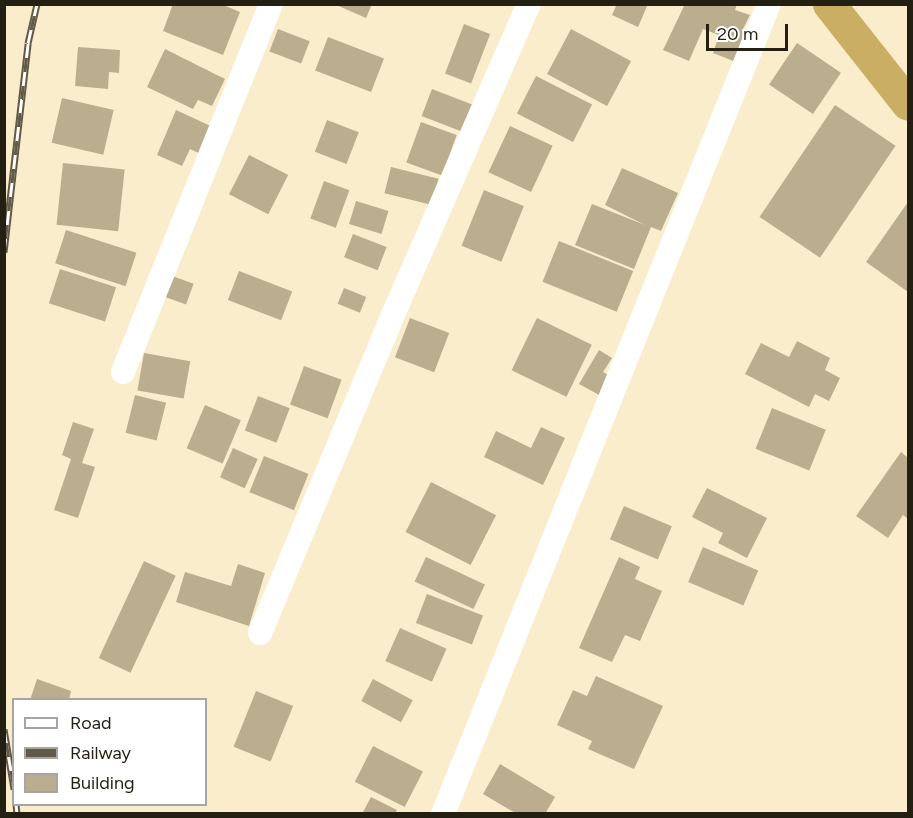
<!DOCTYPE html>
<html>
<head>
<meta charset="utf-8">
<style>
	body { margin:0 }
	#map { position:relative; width:913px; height:818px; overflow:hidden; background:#faedcc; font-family:Figtree,sans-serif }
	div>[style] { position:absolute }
	.building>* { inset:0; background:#bbae8f; transform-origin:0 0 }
	.minor>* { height:24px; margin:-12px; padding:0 12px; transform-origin:12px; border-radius:12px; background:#fff }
	.trunk>* { height:33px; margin:-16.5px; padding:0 16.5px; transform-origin:16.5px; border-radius:16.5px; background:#caae64 }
	.rail>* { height:7px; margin-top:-3.5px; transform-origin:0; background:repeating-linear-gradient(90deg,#fff 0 14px,#615a48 0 28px); box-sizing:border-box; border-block:2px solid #615a48 }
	span { translate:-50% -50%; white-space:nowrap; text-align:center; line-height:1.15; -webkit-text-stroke:5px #fff; paint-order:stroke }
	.frame { position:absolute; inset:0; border:6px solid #241f13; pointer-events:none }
	.legend { position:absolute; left:12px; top:698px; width:195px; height:108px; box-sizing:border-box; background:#fff; border:2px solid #a7a5a1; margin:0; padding:8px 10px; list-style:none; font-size:18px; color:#241f13 }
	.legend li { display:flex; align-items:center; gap:12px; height:30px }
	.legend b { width:30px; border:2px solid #a7a5a1 }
	.scale { position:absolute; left:706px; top:24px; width:82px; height:27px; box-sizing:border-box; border:3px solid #241f13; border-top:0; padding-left:8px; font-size:18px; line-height:21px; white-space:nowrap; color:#241f13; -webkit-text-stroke:4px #fff; paint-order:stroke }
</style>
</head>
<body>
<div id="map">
	<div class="building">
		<i style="clip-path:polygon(173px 4px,221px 4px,240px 12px,223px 55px,163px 31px)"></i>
		<i style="clip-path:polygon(334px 4px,372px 4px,366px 18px)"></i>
		<i style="clip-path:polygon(617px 4px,648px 4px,638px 27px,612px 15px)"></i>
		<i style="clip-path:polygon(685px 4px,737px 4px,735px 10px,750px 15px,743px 29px,750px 32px,736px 62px,713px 53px,719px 35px,703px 29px,689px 61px,663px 50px)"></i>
		<i style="left:464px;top:24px;width:28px;height:53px;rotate:21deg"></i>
		<i style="left:278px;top:29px;width:34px;height:24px;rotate:21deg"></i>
		<i style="left:571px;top:29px;width:68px;height:51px;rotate:28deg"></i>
		<i style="left:328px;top:37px;width:60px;height:36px;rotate:21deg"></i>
		<i style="left:797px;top:43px;width:53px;height:50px;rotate:34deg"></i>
		<i style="clip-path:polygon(78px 47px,120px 50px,119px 73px,109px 72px,108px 89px,75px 86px)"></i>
		<i style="clip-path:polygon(165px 49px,225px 79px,212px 106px,198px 100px,193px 109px,147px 87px)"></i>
		<i style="left:536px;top:76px;width:63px;height:42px;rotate:27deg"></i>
		<i style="left:432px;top:89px;width:45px;height:29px;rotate:21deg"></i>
		<i style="left:62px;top:98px;width:53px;height:46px;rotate:13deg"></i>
		<i style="left:835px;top:105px;width:73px;height:135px;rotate:34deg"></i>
		<i style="clip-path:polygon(176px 110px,215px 128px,203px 155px,190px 149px,182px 166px,157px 155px)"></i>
		<i style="left:327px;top:120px;width:34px;height:34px;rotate:21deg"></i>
		<i style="left:421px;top:122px;width:38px;height:43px;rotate:20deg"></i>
		<i style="left:510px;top:126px;width:47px;height:51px;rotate:25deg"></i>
		<i style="left:249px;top:155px;width:44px;height:44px;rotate:27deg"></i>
		<i style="left:63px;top:163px;width:62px;height:62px;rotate:6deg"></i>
		<i style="left:391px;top:167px;width:49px;height:27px;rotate:14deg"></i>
		<i style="clip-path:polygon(622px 168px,678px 193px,661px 231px,651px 227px,634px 269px,575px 245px,592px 204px,645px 225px,605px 205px)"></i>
		<i style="left:324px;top:181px;width:27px;height:40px;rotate:20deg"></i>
		<i style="left:484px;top:190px;width:43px;height:60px;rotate:22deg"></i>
		<i style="left:356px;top:201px;width:34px;height:24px;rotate:17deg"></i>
		<i style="clip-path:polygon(908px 202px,908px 292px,866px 262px)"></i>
		<i style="left:66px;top:230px;width:74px;height:35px;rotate:18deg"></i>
		<i style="left:353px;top:234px;width:36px;height:25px;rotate:21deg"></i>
		<i style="left:559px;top:241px;width:80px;height:44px;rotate:22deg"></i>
		<i style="left:60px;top:269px;width:59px;height:36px;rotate:18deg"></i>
		<i style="left:239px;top:271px;width:57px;height:31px;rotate:21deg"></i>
		<i style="left:172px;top:276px;width:23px;height:22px;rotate:20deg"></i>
		<i style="left:344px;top:288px;width:24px;height:17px;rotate:22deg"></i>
		<i style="left:410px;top:318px;width:42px;height:42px;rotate:21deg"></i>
		<i style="left:537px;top:318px;width:61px;height:58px;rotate:26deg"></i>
		<i style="clip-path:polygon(797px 341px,830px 358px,825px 370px,840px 378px,829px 401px,815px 394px,809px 407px,745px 374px,761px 343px,789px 357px)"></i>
		<i style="clip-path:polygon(599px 350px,612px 358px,603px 372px,612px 377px,601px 396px,579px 384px)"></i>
		<i style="left:144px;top:353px;width:47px;height:38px;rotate:10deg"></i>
		<i style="left:304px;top:366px;width:40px;height:41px;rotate:20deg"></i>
		<i style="left:135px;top:395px;width:32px;height:39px;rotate:14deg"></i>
		<i style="left:258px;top:396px;width:34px;height:37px;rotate:21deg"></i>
		<i style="left:205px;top:405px;width:39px;height:47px;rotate:23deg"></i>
		<i style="left:772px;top:408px;width:58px;height:44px;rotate:22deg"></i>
		<i style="clip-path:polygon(73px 422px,94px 429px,82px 463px,95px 467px,78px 518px,54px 510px,71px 459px,62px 455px)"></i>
		<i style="clip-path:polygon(541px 427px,565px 438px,543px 485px,484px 457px,496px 431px,531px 448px)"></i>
		<i style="left:233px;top:448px;width:27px;height:32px;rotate:24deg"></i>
		<i style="clip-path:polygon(901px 452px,908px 458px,908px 519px,903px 515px,888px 538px,856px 516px)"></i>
		<i style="left:264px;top:456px;width:48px;height:39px;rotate:22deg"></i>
		<i style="left:431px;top:482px;width:73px;height:56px;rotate:27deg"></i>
		<i style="clip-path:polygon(707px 488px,767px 518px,747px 558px,718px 543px,723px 533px,692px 517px)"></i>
		<i style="left:624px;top:506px;width:52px;height:36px;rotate:23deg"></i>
		<i style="left:703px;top:547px;width:60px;height:38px;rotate:23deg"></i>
		<i style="left:426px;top:557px;width:65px;height:27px;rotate:25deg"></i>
		<i style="clip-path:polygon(619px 557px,640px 567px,635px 579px,662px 591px,640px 641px,625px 635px,612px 662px,579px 648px)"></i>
		<i style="left:144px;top:561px;width:35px;height:107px;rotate:25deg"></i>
		<i style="clip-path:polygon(238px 564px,265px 573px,249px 626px,176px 602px,185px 572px,231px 586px)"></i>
		<i style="left:427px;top:594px;width:60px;height:31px;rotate:21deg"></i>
		<i style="left:400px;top:628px;width:51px;height:36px;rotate:24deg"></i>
		<i style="clip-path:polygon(596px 676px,663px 706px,634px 769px,588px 749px,592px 741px,557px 725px,573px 690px,587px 696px)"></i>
		<i style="clip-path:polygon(37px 679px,71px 691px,69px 700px,30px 700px)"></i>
		<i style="left:373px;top:679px;width:45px;height:25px;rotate:28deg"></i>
		<i style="left:256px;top:691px;width:40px;height:60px;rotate:22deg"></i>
		<i style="left:373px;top:746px;width:56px;height:40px;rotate:27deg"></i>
		<i style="clip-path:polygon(500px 764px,555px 797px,545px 814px,517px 814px,483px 794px)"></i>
		<i style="clip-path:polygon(371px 797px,397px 810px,395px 814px,362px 814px)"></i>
	</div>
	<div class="minor">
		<i style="left:123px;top:372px;width:397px;rotate:-68.1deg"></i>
		<i style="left:260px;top:633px;width:335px;rotate:-67.3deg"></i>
		<i style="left:389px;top:324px;width:349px;rotate:-66.4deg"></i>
		<i style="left:443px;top:814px;width:873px;rotate:-68.08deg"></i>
	</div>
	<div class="trunk">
		<i style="left:829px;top:4px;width:127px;rotate:51.7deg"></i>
	</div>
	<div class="rail">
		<i style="left:4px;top:252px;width:210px;rotate:-83.4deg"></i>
		<i style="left:28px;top:43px;width:40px;rotate:-77deg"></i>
		<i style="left:4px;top:729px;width:61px;rotate:80.5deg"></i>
		<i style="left:16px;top:804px;width:10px;rotate:84deg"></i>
	</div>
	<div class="frame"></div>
	<ul class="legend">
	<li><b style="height:8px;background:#fff"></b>Road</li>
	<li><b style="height:8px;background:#615a48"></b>Railway</li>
	<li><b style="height:16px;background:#bbae8f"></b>Building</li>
	</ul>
	<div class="scale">20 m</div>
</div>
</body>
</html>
